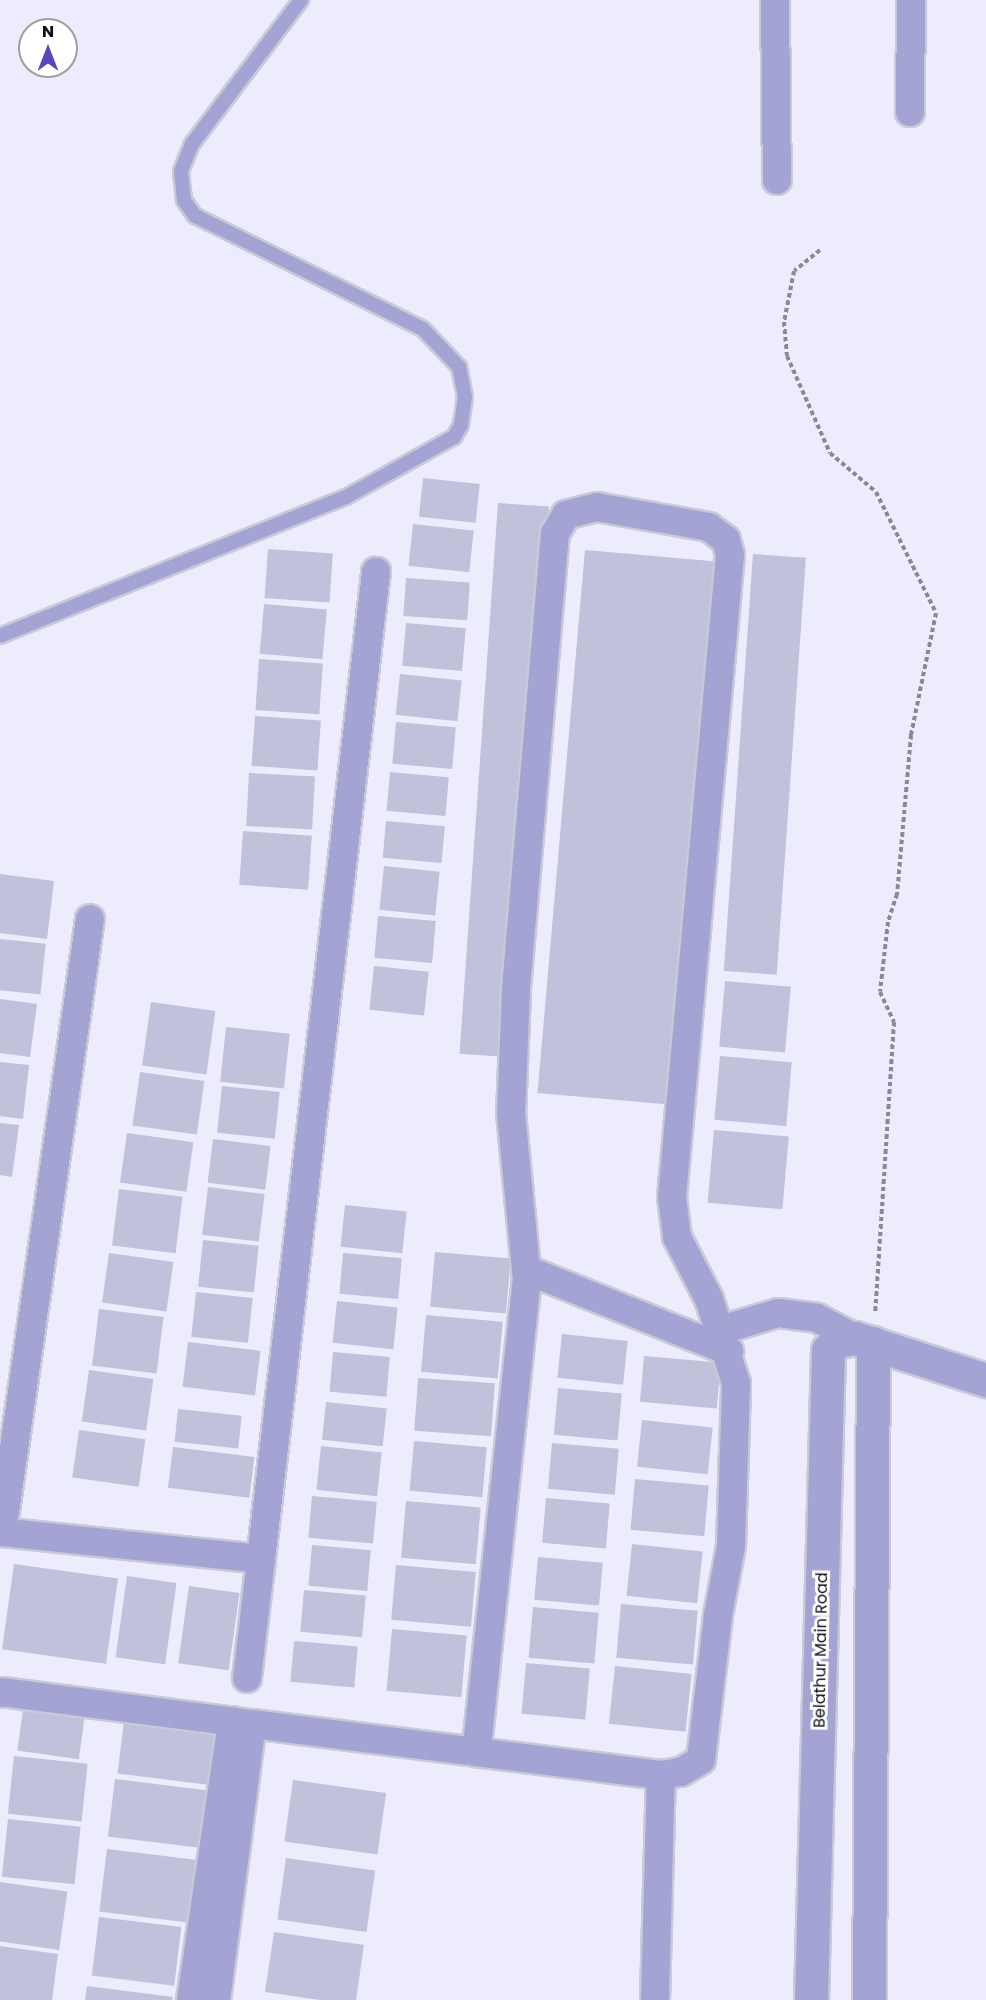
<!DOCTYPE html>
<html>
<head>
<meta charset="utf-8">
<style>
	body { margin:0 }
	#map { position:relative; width:986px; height:2000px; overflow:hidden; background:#ececfc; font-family:Poppins,sans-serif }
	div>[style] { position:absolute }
	.building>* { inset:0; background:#c0c1da; transform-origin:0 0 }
	.path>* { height:4px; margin-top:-2px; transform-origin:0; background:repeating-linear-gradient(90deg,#898996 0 4.5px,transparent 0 7.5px) }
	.roads { filter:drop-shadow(2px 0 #c9c9d7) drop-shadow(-2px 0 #c9c9d7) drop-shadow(0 2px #c9c9d7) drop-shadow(0 -2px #c9c9d7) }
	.service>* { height:14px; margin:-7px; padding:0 7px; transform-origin:7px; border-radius:7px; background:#a4a4d4 }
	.minor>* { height:28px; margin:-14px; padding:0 14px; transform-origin:14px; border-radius:14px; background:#a4a4d4 }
	.tertiary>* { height:33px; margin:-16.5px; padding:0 16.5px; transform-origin:16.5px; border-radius:16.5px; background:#a4a4d4 }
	span { translate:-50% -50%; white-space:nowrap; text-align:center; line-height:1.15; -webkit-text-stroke:6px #fff; paint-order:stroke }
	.street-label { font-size:16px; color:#0f0f17 }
	.north { position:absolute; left:18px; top:18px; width:60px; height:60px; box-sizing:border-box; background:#fff; border:2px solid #9f9fa2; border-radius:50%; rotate:0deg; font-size:16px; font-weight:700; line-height:24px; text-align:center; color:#0f0f17 }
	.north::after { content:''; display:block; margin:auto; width:21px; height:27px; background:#5a47c0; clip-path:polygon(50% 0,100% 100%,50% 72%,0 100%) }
</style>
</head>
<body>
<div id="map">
	<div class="building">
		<i style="left:423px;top:478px;width:57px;height:39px;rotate:6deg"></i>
		<i style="left:498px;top:503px;width:51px;height:552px;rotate:4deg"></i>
		<i style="left:413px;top:524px;width:61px;height:42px;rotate:6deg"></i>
		<i style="left:268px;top:549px;width:65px;height:49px;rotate:4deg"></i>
		<i style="left:585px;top:550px;width:132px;height:545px;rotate:5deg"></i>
		<i style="left:753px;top:554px;width:53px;height:418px;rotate:4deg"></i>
		<i style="left:406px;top:578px;width:64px;height:38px;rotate:4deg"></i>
		<i style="left:264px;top:604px;width:63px;height:50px;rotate:5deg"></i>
		<i style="left:406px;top:623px;width:60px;height:43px;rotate:5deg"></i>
		<i style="left:259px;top:659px;width:64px;height:51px;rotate:4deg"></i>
		<i style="left:400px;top:674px;width:62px;height:41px;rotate:6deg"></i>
		<i style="left:255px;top:716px;width:66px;height:50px;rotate:4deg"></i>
		<i style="left:396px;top:722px;width:60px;height:42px;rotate:5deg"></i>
		<i style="left:390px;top:772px;width:59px;height:39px;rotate:5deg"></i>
		<i style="left:249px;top:773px;width:66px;height:53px;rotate:3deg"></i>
		<i style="left:386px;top:821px;width:59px;height:37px;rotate:5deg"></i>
		<i style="left:243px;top:831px;width:69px;height:54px;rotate:4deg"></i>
		<i style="left:384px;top:866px;width:56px;height:44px;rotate:6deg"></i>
		<i style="clip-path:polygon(0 874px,54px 881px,47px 939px,0 933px)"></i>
		<i style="left:378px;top:916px;width:58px;height:42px;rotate:5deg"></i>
		<i style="left:0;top:939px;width:46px;height:51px;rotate:6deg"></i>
		<i style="left:374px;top:966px;width:55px;height:44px;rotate:6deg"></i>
		<i style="left:725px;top:981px;width:66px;height:66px;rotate:5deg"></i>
		<i style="clip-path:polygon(0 999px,37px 1004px,30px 1057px,0 1053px)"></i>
		<i style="left:151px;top:1002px;width:65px;height:64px;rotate:8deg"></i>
		<i style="left:226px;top:1027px;width:64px;height:55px;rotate:6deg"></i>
		<i style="left:720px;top:1056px;width:72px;height:64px;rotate:5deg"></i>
		<i style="clip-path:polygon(0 1062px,29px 1065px,23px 1119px,0 1116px)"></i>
		<i style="left:140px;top:1072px;width:65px;height:54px;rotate:8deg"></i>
		<i style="left:222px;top:1086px;width:58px;height:47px;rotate:6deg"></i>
		<i style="clip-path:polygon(0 1123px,19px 1125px,12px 1177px,0 1175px)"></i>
		<i style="left:714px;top:1130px;width:75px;height:73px;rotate:5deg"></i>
		<i style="left:127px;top:1133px;width:67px;height:50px;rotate:8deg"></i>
		<i style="left:213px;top:1139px;width:58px;height:44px;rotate:7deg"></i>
		<i style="left:208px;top:1187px;width:57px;height:48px;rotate:7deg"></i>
		<i style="left:119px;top:1189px;width:64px;height:57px;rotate:7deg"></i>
		<i style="left:345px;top:1205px;width:62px;height:42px;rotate:6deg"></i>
		<i style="left:203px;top:1240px;width:56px;height:47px;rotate:6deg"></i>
		<i style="left:435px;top:1252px;width:76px;height:55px;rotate:5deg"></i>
		<i style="left:109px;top:1253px;width:65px;height:50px;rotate:8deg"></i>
		<i style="left:343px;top:1253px;width:59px;height:41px;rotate:5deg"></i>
		<i style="left:196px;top:1292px;width:57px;height:45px;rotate:6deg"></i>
		<i style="left:337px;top:1301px;width:61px;height:42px;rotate:6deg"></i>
		<i style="left:99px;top:1309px;width:65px;height:57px;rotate:7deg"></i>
		<i style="left:426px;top:1315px;width:77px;height:57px;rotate:5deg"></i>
		<i style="left:562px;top:1334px;width:66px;height:44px;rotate:6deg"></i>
		<i style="left:188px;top:1342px;width:73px;height:45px;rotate:7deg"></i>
		<i style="left:333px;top:1352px;width:57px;height:40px;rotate:5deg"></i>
		<i style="left:644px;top:1356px;width:77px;height:46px;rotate:5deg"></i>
		<i style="left:89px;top:1370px;width:65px;height:52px;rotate:8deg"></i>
		<i style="left:418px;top:1378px;width:77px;height:53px;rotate:4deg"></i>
		<i style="left:558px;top:1388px;width:64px;height:47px;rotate:5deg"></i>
		<i style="left:326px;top:1402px;width:61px;height:38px;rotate:6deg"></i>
		<i style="left:178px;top:1409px;width:64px;height:33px;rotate:6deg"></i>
		<i style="left:642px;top:1420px;width:71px;height:47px;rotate:6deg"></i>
		<i style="left:79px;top:1430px;width:67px;height:48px;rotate:8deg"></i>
		<i style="left:414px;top:1441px;width:73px;height:50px;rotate:5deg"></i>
		<i style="left:552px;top:1443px;width:67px;height:46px;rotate:5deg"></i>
		<i style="left:321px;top:1446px;width:61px;height:44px;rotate:6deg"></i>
		<i style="left:173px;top:1447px;width:82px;height:41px;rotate:7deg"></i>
		<i style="left:635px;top:1479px;width:74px;height:51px;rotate:5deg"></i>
		<i style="left:312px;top:1496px;width:65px;height:42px;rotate:5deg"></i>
		<i style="left:546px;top:1498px;width:64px;height:45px;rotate:5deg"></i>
		<i style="left:406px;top:1501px;width:75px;height:57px;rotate:5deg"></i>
		<i style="left:632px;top:1544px;width:71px;height:52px;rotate:6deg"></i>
		<i style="left:312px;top:1545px;width:59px;height:41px;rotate:5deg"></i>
		<i style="left:538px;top:1557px;width:65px;height:43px;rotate:5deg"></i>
		<i style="left:14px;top:1564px;width:105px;height:86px;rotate:8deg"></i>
		<i style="left:396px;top:1565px;width:80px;height:55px;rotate:5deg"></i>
		<i style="left:127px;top:1576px;width:50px;height:82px;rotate:8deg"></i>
		<i style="left:189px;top:1586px;width:51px;height:78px;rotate:8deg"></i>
		<i style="left:304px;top:1590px;width:62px;height:42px;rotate:5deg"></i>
		<i style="left:621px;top:1604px;width:77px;height:54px;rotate:5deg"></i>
		<i style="left:533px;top:1607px;width:66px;height:51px;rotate:5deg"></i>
		<i style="left:392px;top:1629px;width:75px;height:62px;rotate:5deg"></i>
		<i style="left:294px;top:1641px;width:64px;height:41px;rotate:5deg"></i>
		<i style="left:526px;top:1663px;width:64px;height:51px;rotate:5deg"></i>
		<i style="left:615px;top:1666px;width:77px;height:58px;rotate:6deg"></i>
		<i style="left:24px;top:1703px;width:62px;height:48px;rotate:8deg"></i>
		<i style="left:125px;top:1713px;width:91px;height:61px;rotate:7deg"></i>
		<i style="left:14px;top:1756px;width:74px;height:58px;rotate:6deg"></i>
		<i style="left:115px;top:1779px;width:92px;height:58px;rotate:7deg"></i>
		<i style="left:293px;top:1780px;width:94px;height:62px;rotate:8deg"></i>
		<i style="left:8px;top:1819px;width:73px;height:58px;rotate:6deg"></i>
		<i style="left:107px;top:1849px;width:89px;height:63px;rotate:7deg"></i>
		<i style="left:286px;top:1858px;width:90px;height:62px;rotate:8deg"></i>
		<i style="left:0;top:1882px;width:68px;height:59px;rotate:8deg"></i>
		<i style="left:99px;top:1917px;width:83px;height:59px;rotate:7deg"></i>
		<i style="clip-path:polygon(274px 1932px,364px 1945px,356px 2000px,320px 2000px,265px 1992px)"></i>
		<i style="clip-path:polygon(0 1946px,58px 1954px,52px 2000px,0 2000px)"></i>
		<i style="clip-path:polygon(87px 1986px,173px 1997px,172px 2000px,85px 2000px)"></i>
	</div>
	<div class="path">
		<i style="left:820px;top:250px;width:33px;rotate:141deg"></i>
		<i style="left:794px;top:271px;width:52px;rotate:101.1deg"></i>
		<i style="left:784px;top:322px;width:34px;rotate:85deg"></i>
		<i style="left:787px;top:356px;width:106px;rotate:66.1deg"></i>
		<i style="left:830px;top:453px;width:60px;rotate:40.3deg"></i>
		<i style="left:876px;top:492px;width:135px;rotate:63.6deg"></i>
		<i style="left:936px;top:613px;width:125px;rotate:101.6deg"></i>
		<i style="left:911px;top:735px;width:160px;rotate:95deg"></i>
		<i style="left:897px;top:894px;width:29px;rotate:108deg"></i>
		<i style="left:888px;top:922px;width:70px;rotate:96.5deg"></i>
		<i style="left:880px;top:992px;width:33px;rotate:65deg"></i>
		<i style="left:894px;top:1022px;width:291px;rotate:93.7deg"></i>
	</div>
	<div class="roads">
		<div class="service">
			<i style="left:0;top:636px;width:373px;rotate:-21.9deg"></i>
			<i style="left:346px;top:497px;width:124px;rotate:-29.1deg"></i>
			<i style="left:454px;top:437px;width:14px;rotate:-60deg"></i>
			<i style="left:461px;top:425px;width:28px;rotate:-82deg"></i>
			<i style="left:465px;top:397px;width:31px;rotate:-101deg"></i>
			<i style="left:459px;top:367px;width:52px;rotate:-133.5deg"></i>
			<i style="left:423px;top:329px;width:254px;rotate:-153.6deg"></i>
			<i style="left:195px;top:216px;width:19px;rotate:-125deg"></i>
			<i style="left:184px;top:200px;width:29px;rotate:-96deg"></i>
			<i style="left:181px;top:171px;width:29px;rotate:-68deg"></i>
			<i style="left:192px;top:144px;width:181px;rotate:-52.9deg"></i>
		</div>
		<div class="minor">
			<i style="left:775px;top:0;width:180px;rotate:89.4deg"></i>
			<i style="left:910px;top:112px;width:112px;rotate:-89.5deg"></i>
			<i style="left:527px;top:1270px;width:218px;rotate:21.9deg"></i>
			<i style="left:721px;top:1330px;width:59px;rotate:-16.6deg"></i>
			<i style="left:778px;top:1313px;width:39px;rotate:7deg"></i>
			<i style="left:817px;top:1318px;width:43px;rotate:27.8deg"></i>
			<i style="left:0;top:1532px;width:262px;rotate:5.9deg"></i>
			<i style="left:261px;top:1559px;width:994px;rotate:-83.35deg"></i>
			<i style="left:2px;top:1532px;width:619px;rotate:-81.83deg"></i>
			<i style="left:247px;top:1678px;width:120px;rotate:-83.3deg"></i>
			<i style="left:0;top:1693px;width:2px;rotate:-27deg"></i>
			<i style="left:2px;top:1692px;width:252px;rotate:7.3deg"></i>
			<i style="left:252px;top:1724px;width:226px;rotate:7.1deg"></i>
			<i style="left:476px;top:1752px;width:186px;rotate:7.1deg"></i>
			<i style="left:661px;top:1775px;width:20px;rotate:-9deg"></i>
			<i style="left:681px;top:1772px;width:23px;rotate:-31deg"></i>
			<i style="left:701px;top:1760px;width:146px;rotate:-83.3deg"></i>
			<i style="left:718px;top:1615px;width:70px;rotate:-79.3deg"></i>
			<i style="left:731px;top:1546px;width:163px;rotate:-88.2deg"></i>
			<i style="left:736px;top:1383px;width:88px;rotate:-107.8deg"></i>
			<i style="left:709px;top:1299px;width:70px;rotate:-117.3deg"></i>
			<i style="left:677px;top:1237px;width:40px;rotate:-97.1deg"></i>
			<i style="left:672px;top:1197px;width:645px;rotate:-84.84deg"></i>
			<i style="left:730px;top:555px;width:16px;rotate:-105deg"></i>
			<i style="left:726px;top:540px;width:21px;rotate:-143deg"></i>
			<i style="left:709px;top:527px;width:114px;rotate:-169.9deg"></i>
			<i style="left:597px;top:507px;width:32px;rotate:166deg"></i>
			<i style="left:566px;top:515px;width:21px;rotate:121deg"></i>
			<i style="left:555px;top:533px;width:460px;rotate:94.9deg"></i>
			<i style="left:516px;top:991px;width:122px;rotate:92.3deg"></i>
			<i style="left:511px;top:1113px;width:166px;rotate:84.5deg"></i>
			<i style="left:527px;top:1278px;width:477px;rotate:96.1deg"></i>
			<i style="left:191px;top:2000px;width:282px;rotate:-81.6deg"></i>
			<i style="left:216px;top:2000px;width:278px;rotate:-82.6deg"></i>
			<i style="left:655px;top:2000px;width:225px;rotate:-88.5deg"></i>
		</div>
		<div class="tertiary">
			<i style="left:811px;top:2000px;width:650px;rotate:-88.5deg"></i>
			<i style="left:828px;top:1350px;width:13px;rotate:-42deg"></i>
			<i style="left:838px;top:1341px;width:17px;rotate:-10deg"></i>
			<i style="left:855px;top:1338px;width:138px;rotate:17.8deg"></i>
			<i style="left:869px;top:2000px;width:657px;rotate:-89.65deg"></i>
		</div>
	</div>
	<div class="street-label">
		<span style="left:821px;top:1650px;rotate:-89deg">Belathur Main Road</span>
	</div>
	<div class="north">N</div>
</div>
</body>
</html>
